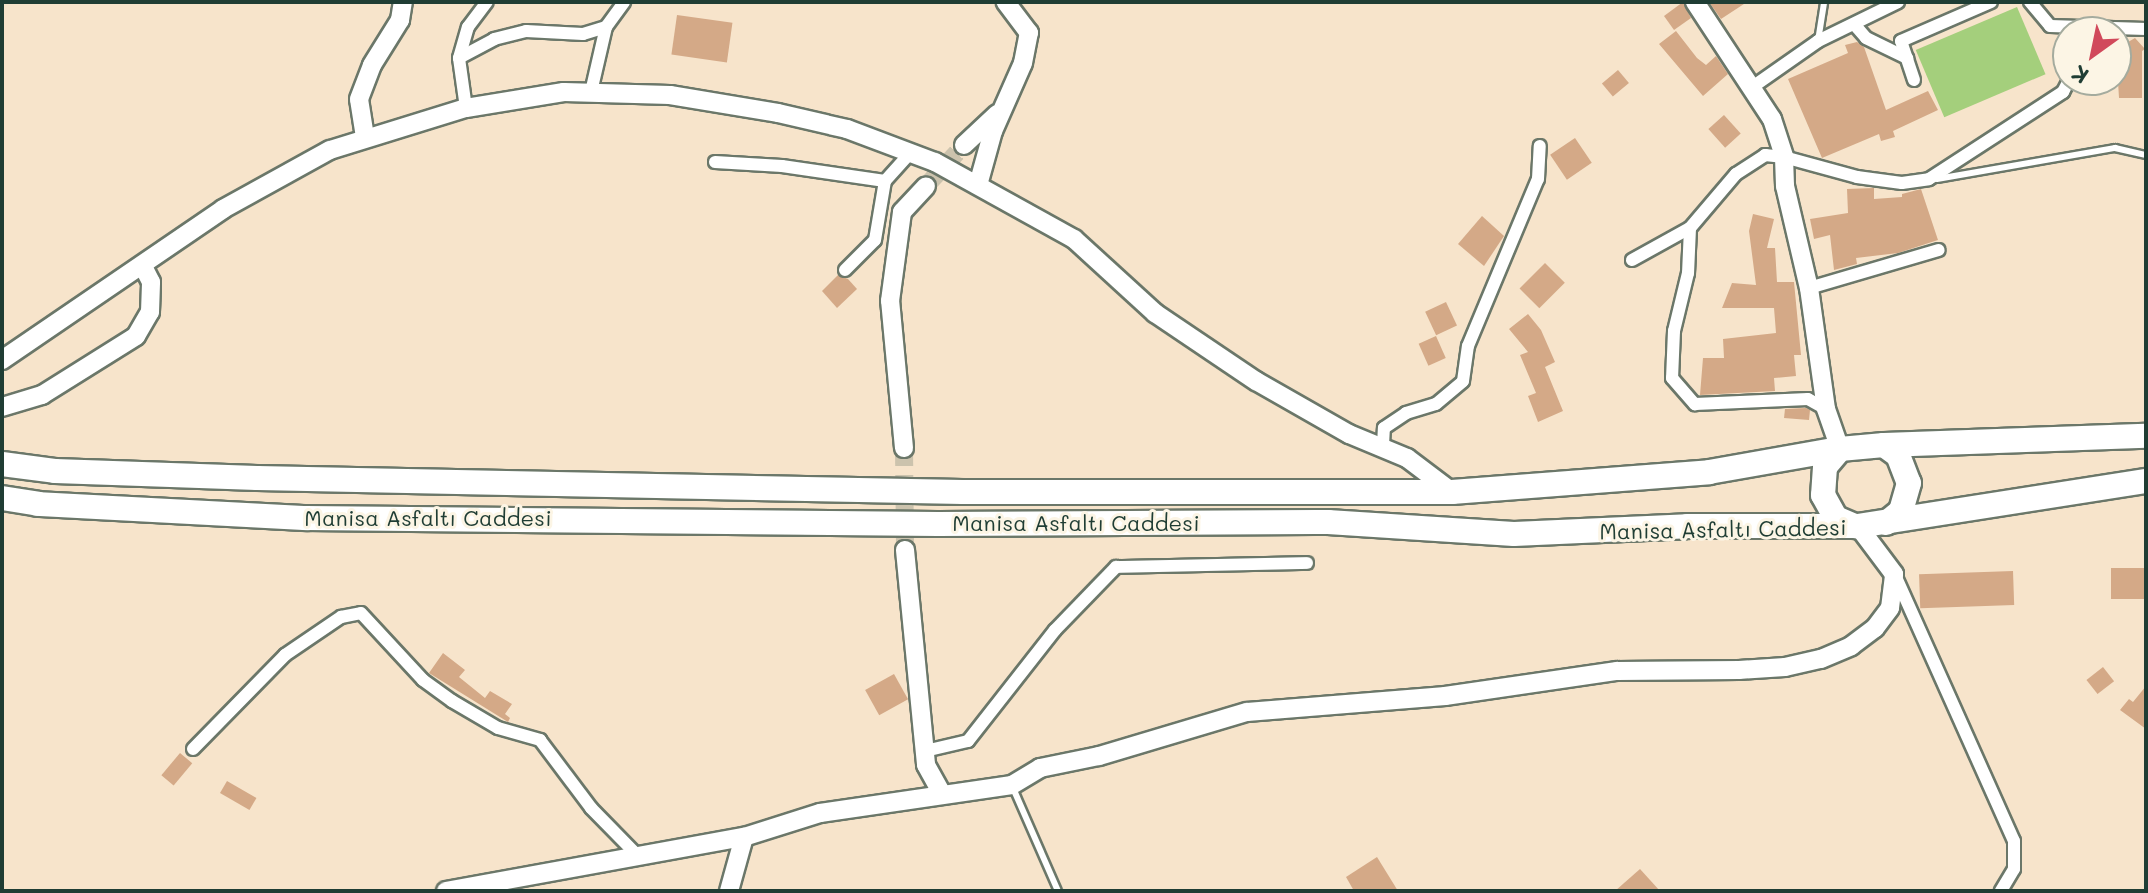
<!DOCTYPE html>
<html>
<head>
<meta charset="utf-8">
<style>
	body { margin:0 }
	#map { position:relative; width:2148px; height:893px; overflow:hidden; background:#f7e4cb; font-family:Mali,sans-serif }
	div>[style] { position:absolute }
	.green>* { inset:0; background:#a4cf7c; transform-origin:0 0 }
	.building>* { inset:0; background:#d4a987; transform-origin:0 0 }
	.secondary-tunnel>* { height:18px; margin-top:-9px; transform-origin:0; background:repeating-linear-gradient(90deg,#ccc3ad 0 18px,transparent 0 27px) }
	.roads { filter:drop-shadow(2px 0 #6b7769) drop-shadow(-2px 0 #6b7769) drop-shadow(0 2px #6b7769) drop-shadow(0 -2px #6b7769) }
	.lane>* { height:6px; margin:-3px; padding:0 3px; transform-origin:3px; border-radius:3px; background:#fff }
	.street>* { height:12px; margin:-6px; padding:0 6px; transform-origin:6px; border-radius:6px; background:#fff }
	.secondary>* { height:18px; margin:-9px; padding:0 9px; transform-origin:9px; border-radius:9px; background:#fff }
	.highway>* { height:24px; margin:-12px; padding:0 12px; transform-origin:12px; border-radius:12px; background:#fff }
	span { translate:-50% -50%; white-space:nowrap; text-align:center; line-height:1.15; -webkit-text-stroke:6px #fcf5e5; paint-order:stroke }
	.street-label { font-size:22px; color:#1f3d34 }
	.frame { position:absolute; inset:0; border:4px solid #1f3d34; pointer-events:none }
	.north { position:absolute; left:2052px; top:16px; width:80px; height:80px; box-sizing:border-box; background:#fcf5e5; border:2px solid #a4ab9e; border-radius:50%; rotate:213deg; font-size:22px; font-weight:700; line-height:32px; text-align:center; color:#1f3d34 }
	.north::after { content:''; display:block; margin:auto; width:28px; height:36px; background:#d1495b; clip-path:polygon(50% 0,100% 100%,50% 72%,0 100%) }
</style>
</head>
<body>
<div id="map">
	<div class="green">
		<i style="left:2017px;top:7px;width:73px;height:110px;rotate:67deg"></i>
	</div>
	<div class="building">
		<i style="clip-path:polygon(1683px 2px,1691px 18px,1674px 30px,1664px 16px)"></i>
		<i style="clip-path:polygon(1709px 2px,1747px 2px,1721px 19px)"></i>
		<i style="left:677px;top:15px;width:56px;height:40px;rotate:8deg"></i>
		<i style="clip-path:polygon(1676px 31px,1697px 58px,1706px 65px,1716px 56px,1728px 74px,1703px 96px,1659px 44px)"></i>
		<i style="clip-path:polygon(2135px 38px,2145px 49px,2142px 51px,2142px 98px,2119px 98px,2116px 49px)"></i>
		<i style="clip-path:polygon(1857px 42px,1864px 47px,1886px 110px,1928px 91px,1938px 110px,1893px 131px,1895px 137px,1881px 141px,1879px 134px,1822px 158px,1788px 79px,1848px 53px,1845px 45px)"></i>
		<i style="left:1618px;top:70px;width:17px;height:21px;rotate:50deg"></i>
		<i style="left:1724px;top:115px;width:25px;height:21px;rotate:48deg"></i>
		<i style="left:1575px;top:138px;width:30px;height:30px;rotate:56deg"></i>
		<i style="clip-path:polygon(1874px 188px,1874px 199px,1902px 197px,1902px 194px,1921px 189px,1938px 240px,1898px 253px,1856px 258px,1857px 264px,1834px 270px,1830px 235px,1814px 239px,1810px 219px,1848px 213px,1847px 189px)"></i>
		<i style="clip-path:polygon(1753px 214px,1774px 219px,1767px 248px,1775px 248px,1777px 282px,1794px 282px,1801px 355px,1794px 355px,1796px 376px,1774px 378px,1775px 391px,1700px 395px,1703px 358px,1724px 358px,1723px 339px,1776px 333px,1774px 308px,1722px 308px,1732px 283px,1756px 285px,1749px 231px)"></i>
		<i style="clip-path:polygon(1482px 216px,1504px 236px,1484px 266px,1458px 244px)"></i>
		<i style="left:1545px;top:263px;width:28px;height:36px;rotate:45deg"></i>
		<i style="clip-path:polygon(838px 275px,848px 279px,857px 289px,837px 308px,822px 291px)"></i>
		<i style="left:1446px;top:302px;width:26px;height:23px;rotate:65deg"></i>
		<i style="clip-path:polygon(1528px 314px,1541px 330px,1555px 362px,1545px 367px,1563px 411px,1538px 422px,1528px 396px,1536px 393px,1520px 355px,1528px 352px,1509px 329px)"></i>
		<i style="left:1436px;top:336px;width:24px;height:19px;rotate:66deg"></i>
		<i style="clip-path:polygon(1806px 408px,1810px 410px,1809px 420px,1784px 418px,1785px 409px)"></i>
		<i style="left:2146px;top:568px;width:31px;height:35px;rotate:90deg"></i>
		<i style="left:2013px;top:571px;width:34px;height:94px;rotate:88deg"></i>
		<i style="clip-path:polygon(443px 653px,465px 670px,459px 677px,485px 698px,490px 691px,512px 704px,505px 714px,510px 718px,508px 722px,429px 673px)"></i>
		<i style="left:2103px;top:667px;width:18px;height:21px;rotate:52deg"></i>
		<i style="left:894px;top:674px;width:29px;height:33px;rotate:61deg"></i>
		<i style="clip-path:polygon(2146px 686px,2146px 729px,2120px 710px,2129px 699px,2133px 702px)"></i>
		<i style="left:180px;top:753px;width:16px;height:29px;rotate:40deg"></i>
		<i style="left:227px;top:781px;width:34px;height:14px;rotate:30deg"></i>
		<i style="clip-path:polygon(1377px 857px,1398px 891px,1354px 891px,1346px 877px)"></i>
		<i style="clip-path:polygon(1640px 869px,1660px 891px,1615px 891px)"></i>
	</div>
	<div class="secondary-tunnel">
		<i style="left:926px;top:186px;width:56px;rotate:-47.2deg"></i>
		<i style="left:904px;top:448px;width:102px;rotate:89.4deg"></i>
	</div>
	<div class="roads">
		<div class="lane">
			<i style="left:1818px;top:41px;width:39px;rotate:-81deg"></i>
			<i style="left:1937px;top:179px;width:181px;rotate:-9.9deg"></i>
			<i style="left:2115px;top:148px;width:32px;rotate:13deg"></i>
			<i style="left:1013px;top:788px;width:112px;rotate:66.4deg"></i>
		</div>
		<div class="street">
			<i style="left:2030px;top:2px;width:31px;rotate:50deg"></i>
			<i style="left:2050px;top:26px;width:96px;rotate:1.8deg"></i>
			<i style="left:1854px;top:24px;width:18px;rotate:49deg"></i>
			<i style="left:1866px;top:38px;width:46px;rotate:26deg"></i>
			<i style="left:459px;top:58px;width:40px;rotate:-28deg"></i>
			<i style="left:494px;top:39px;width:33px;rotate:-14deg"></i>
			<i style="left:526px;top:31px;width:57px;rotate:3deg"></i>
			<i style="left:583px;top:34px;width:24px;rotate:-17deg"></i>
			<i style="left:606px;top:27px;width:31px;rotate:-54deg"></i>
			<i style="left:1914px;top:80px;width:41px;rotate:-108.4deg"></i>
			<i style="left:1901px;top:41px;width:98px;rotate:-23.4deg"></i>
			<i style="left:1751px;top:88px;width:82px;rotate:-35deg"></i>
			<i style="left:1818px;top:41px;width:89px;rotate:-26deg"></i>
			<i style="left:591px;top:92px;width:67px;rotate:-77deg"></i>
			<i style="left:466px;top:108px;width:50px;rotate:-98deg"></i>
			<i style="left:459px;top:58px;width:32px;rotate:-74deg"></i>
			<i style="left:468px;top:27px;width:31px;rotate:-53deg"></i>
			<i style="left:715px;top:162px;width:67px;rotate:3.4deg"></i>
			<i style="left:782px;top:166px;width:104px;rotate:8.3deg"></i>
			<i style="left:885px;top:181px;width:38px;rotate:-48deg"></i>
			<i style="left:1690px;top:228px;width:45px;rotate:92.5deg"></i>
			<i style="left:1688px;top:273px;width:60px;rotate:103.6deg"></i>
			<i style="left:1674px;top:331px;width:47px;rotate:92.4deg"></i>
			<i style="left:1672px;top:378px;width:35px;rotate:49deg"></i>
			<i style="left:1695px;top:404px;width:113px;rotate:-2.5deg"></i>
			<i style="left:1808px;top:399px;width:21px;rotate:29deg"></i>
			<i style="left:1632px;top:260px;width:66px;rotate:-28.9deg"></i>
			<i style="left:1690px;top:228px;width:71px;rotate:-49.6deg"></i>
			<i style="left:1736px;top:174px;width:35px;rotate:-33deg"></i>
			<i style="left:1765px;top:155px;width:19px;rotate:6deg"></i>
			<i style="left:1784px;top:157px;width:76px;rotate:15.3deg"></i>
			<i style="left:1857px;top:177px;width:45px;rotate:7.6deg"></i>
			<i style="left:1902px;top:183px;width:27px;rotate:-8deg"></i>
			<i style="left:1929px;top:179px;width:160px;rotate:-33deg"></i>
			<i style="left:2063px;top:92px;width:13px;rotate:-63deg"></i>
			<i style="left:845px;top:270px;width:42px;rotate:-45deg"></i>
			<i style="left:875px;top:240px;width:60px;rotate:-80.4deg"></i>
			<i style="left:1809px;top:288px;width:135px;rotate:-16.3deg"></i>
			<i style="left:1383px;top:445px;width:17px;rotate:-87deg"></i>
			<i style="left:1384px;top:428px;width:27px;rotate:-34deg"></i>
			<i style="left:1406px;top:413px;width:31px;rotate:-17deg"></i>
			<i style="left:1436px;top:404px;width:35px;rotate:-40deg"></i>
			<i style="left:1463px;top:381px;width:35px;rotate:-82deg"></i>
			<i style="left:1468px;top:346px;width:181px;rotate:-67.3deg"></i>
			<i style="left:1538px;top:179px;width:33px;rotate:-87deg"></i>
			<i style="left:1895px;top:575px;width:291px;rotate:65.9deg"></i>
			<i style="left:2014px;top:841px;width:28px;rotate:90deg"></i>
			<i style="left:2014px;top:869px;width:26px;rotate:121deg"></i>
			<i style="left:193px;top:749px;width:132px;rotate:-45.6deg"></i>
			<i style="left:285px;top:655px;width:68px;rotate:-34.2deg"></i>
			<i style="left:341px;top:617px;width:20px;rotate:-11deg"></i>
			<i style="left:361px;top:613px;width:91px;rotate:47.2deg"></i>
			<i style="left:423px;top:680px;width:36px;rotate:36deg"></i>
			<i style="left:452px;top:701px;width:53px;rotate:30.4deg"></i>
			<i style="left:498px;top:728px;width:44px;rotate:15.9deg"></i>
			<i style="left:540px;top:740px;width:85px;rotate:53.1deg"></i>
			<i style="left:591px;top:808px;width:66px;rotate:45.6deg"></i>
			<i style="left:925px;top:751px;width:44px;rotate:-13.1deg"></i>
			<i style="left:968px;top:741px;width:141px;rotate:-51.9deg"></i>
			<i style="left:1055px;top:630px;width:88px;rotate:-45.9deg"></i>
			<i style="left:1116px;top:567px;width:191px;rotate:-1.2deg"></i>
		</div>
		<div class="secondary">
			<i style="left:1695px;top:2px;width:140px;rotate:56.7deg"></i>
			<i style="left:1772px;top:119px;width:40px;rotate:72deg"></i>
			<i style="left:1784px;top:157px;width:29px;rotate:88deg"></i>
			<i style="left:1785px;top:186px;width:105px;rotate:76.8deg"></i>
			<i style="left:1809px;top:288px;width:122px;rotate:82deg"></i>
			<i style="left:1826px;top:409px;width:42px;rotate:70.7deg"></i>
			<i style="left:365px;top:137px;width:38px;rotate:-99deg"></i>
			<i style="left:359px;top:99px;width:36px;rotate:-69deg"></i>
			<i style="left:372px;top:65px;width:53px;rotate:-58.1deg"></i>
			<i style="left:400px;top:20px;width:18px;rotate:-81deg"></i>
			<i style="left:964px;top:145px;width:45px;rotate:-43.2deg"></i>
			<i style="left:978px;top:185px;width:56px;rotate:-74.5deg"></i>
			<i style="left:993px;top:131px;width:74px;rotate:-66.2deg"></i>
			<i style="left:1023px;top:63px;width:31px;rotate:-79deg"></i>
			<i style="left:1029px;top:33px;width:39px;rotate:-127deg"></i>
			<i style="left:2px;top:360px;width:268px;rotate:-34.3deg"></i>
			<i style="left:223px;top:209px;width:122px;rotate:-28.9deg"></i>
			<i style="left:330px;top:150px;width:142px;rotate:-17.2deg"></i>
			<i style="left:466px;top:108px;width:99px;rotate:-9.3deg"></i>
			<i style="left:564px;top:92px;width:106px;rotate:1.6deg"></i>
			<i style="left:670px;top:95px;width:109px;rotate:9.5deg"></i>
			<i style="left:778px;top:113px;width:71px;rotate:13.1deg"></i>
			<i style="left:847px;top:129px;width:94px;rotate:20.6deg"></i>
			<i style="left:935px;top:162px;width:159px;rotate:29deg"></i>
			<i style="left:1074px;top:239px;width:110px;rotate:42.4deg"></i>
			<i style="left:1155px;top:313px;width:122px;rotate:34deg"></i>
			<i style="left:1256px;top:381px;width:107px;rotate:29.7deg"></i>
			<i style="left:1349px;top:434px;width:63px;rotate:22.5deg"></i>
			<i style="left:1407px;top:458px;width:56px;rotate:37.1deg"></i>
			<i style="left:2px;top:407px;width:42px;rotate:-16.7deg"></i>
			<i style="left:42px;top:395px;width:111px;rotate:-32.1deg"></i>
			<i style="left:136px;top:336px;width:28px;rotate:-60deg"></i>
			<i style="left:150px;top:312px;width:30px;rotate:-88deg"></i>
			<i style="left:151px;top:282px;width:18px;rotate:-117deg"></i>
			<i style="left:904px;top:448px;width:148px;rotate:-95.4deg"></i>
			<i style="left:890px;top:301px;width:90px;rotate:-82.3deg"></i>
			<i style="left:902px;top:212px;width:35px;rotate:-47deg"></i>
			<i style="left:905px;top:550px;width:216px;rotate:84.4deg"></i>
			<i style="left:926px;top:765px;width:33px;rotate:61deg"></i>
			<i style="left:446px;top:891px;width:303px;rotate:-10.3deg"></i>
			<i style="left:744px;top:837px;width:80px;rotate:-17.5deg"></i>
			<i style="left:820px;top:813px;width:194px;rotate:-8.3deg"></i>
			<i style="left:1012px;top:785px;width:33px;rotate:-31deg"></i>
			<i style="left:1040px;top:768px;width:60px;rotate:-11.5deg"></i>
			<i style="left:1099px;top:756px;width:154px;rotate:-16.6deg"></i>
			<i style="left:1247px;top:712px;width:199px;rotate:-4.6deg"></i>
			<i style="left:1445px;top:696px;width:174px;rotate:-8.3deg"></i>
			<i style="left:1617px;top:671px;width:122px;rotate:-0.5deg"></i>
			<i style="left:1739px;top:670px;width:46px;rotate:-3.7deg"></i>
			<i style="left:1785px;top:667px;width:37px;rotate:-13deg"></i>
			<i style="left:1821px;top:659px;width:33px;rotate:-23deg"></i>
			<i style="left:1851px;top:646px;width:30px;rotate:-37deg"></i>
			<i style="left:1875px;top:628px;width:25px;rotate:-53deg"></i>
			<i style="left:1890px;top:608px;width:34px;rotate:-83deg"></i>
			<i style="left:1894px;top:574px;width:60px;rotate:-126.9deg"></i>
			<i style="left:729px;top:891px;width:56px;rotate:-74.5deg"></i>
		</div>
		<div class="highway">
			<i style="left:1884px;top:445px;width:17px;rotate:36deg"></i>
			<i style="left:1898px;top:455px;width:30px;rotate:69deg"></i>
			<i style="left:1909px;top:483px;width:29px;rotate:106deg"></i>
			<i style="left:1901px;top:511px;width:19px;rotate:141deg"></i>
			<i style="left:1840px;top:449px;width:23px;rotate:130deg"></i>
			<i style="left:1825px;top:467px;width:28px;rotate:94deg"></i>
			<i style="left:1823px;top:495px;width:26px;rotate:61deg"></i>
			<i style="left:1836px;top:518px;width:21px;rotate:23deg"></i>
			<i style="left:2px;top:464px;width:53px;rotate:7.5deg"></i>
			<i style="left:55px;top:471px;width:202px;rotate:2deg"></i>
			<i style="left:257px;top:478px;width:706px;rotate:1.14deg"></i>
			<i style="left:963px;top:492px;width:489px"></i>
			<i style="left:1452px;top:492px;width:258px;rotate:-4.4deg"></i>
			<i style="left:1709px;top:472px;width:133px;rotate:-10deg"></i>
			<i style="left:1840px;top:449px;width:44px;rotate:-5.2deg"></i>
			<i style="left:1884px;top:445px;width:262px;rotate:-2deg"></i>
			<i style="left:2px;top:498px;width:36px;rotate:9deg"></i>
			<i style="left:38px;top:504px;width:268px;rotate:3deg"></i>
			<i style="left:306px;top:518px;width:632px;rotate:0.54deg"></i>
			<i style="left:938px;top:524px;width:390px;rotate:-0.3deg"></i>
			<i style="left:1328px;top:522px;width:186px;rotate:3.7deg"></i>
			<i style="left:1514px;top:534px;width:173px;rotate:-2.6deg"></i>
			<i style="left:1687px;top:526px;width:171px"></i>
			<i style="left:1858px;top:526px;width:291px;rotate:-8.9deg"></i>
		</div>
	</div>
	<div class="street-label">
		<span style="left:428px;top:518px">Manisa Asfaltı Caddesi</span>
		<span style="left:1076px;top:523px">Manisa Asfaltı Caddesi</span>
		<span style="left:1723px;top:529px;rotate:-1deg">Manisa Asfaltı Caddesi</span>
	</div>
	<div class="frame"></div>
	<div class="north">K</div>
</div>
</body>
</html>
